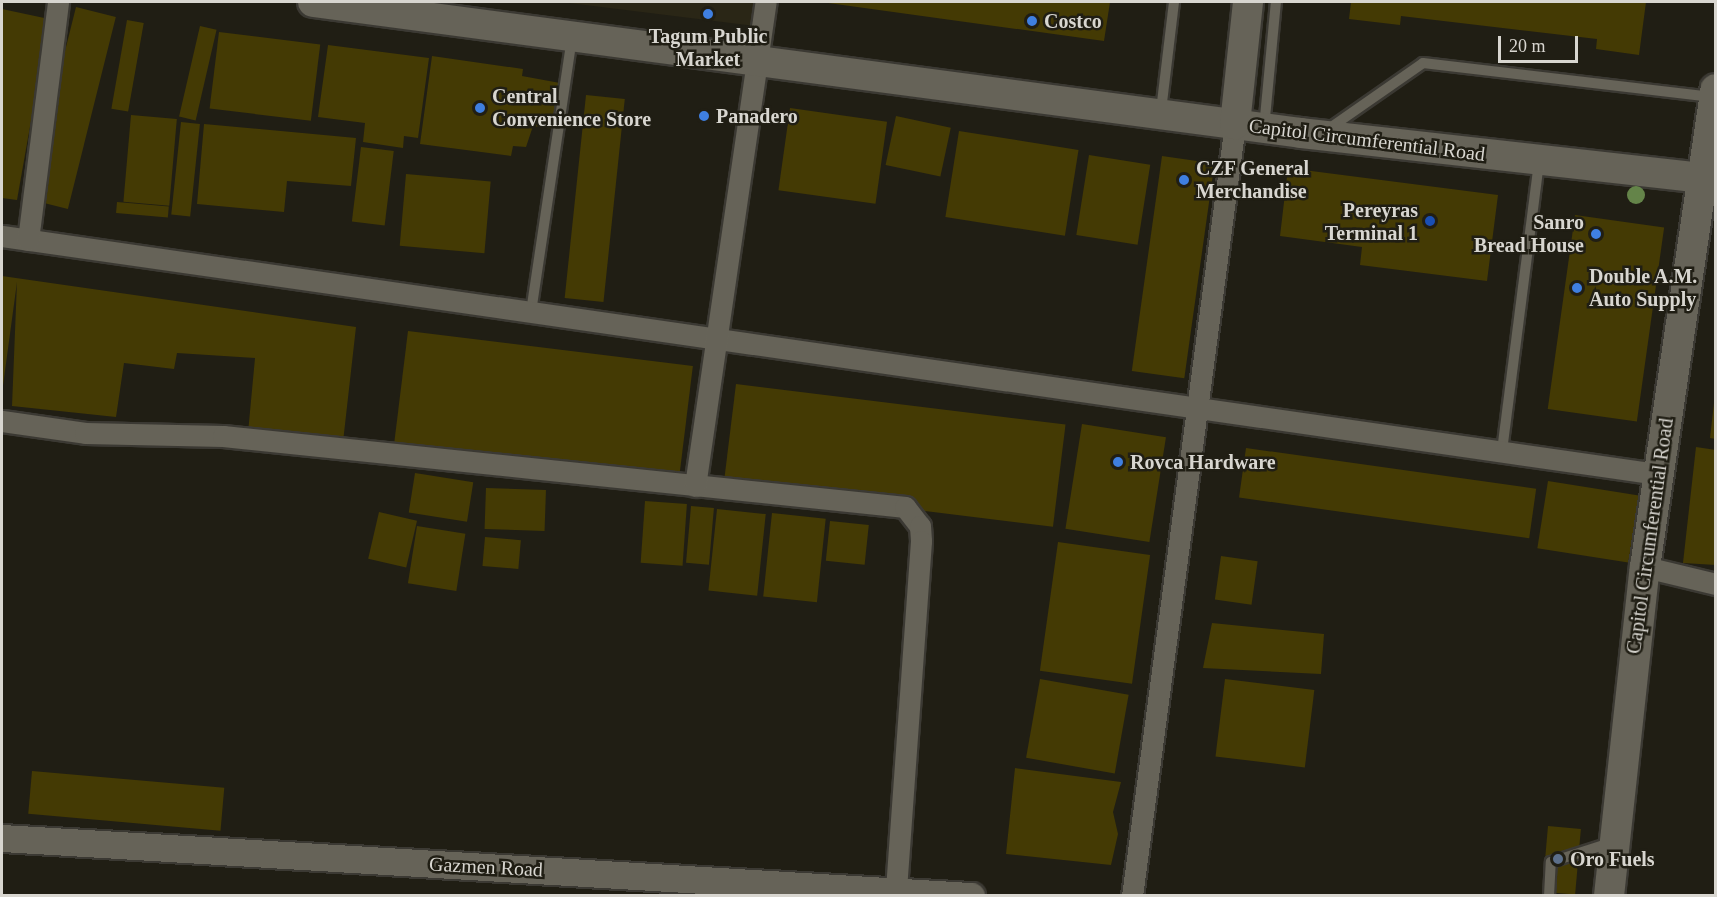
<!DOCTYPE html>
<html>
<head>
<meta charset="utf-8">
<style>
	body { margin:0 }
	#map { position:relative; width:1717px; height:897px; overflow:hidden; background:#201e14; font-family:Georgia,serif }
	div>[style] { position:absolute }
	.built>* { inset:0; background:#2a2616 }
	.building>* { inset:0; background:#443a04; transform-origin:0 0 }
	.roads { filter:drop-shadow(2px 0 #3b3933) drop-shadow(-2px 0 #3b3933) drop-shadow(0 2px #3b3933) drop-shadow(0 -2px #3b3933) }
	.service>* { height:10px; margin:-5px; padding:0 5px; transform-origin:5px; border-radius:5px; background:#666358 }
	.minor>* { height:21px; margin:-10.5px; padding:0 10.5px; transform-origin:10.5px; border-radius:10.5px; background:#666358 }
	.tertiary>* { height:27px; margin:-13.5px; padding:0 13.5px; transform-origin:13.5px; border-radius:13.5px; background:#666358 }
	.secondary>* { height:30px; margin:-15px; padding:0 15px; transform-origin:15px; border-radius:15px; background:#666358 }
	.trees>* { width:18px; height:18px; margin:-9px; border-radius:50%; background:#648449 }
	.dots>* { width:16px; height:16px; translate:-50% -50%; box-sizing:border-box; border:3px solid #201e14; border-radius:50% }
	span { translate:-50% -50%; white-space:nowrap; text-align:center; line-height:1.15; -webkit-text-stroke:5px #201e14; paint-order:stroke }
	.poi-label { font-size:20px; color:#d8d6d0; font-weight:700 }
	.left { translate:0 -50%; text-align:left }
	.right { translate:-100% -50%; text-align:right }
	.street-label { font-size:20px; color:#d8d6d0 }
	.frame { position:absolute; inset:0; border:3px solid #d8d6d0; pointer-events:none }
	.scale { position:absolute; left:1498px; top:36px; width:80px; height:27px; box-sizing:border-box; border:3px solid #d8d6d0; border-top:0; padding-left:8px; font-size:18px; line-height:21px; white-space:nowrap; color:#d8d6d0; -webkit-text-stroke:4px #201e14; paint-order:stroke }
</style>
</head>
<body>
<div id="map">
	<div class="built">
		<i style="clip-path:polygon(561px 2px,758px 2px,755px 26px)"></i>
	</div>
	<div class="building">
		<i style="clip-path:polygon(821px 2px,1110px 2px,1104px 41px)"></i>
		<i style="clip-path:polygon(1351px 2px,1646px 2px,1639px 55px,1596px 49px,1597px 39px,1401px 16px,1400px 25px,1349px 19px)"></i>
		<i style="left:76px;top:7px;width:41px;height:198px;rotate:14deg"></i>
		<i style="clip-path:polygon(2px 9px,49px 19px,17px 200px,2px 198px)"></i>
		<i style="left:127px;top:20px;width:17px;height:90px;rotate:10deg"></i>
		<i style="left:200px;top:26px;width:17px;height:93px;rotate:13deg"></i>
		<i style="left:219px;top:32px;width:102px;height:77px;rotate:7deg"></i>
		<i style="clip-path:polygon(328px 45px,429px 58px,418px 138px,404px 136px,403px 148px,363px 142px,365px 123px,318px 117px)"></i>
		<i style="clip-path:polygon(432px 56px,523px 69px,522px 76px,560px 83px,553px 129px,533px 126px,526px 147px,513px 146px,511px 156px,420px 144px)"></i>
		<i style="left:586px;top:95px;width:39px;height:204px;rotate:6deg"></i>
		<i style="left:790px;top:108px;width:98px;height:83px;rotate:8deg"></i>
		<i style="left:131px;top:115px;width:46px;height:87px;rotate:5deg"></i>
		<i style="left:896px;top:116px;width:56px;height:50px;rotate:12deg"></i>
		<i style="left:181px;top:122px;width:19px;height:93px;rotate:6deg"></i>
		<i style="clip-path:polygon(204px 124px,356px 138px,351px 186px,287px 181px,284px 212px,197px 204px)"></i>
		<i style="left:959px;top:131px;width:121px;height:87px;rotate:9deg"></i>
		<i style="left:361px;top:147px;width:33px;height:75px;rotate:7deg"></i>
		<i style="left:1089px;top:155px;width:62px;height:81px;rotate:9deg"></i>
		<i style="left:1162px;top:156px;width:53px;height:217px;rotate:8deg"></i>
		<i style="clip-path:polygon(1288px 168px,1498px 195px,1487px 281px,1360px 265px,1362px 247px,1280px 236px)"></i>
		<i style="left:406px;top:174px;width:85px;height:72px;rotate:5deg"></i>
		<i style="left:117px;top:202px;width:52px;height:11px;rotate:5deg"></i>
		<i style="left:1575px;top:215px;width:90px;height:196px;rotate:8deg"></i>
		<i style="clip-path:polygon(2px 276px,356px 327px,343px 442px,248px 433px,255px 358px,177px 353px,174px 369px,124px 363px,116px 417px,12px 406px,17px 282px,2px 393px)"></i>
		<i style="left:408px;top:331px;width:287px;height:119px;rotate:7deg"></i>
		<i style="left:736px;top:384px;width:332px;height:103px;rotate:7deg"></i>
		<i style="clip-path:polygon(1714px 403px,1716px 403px,1716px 439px,1710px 438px)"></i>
		<i style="left:1082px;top:424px;width:85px;height:106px;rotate:9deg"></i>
		<i style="clip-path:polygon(1696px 447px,1716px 450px,1716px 565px,1683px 563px)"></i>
		<i style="left:1246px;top:448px;width:293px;height:50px;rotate:8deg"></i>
		<i style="left:415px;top:473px;width:59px;height:40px;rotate:9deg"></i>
		<i style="left:1548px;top:481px;width:92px;height:68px;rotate:9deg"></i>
		<i style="left:486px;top:488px;width:60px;height:41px;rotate:2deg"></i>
		<i style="left:645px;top:501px;width:42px;height:62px;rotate:4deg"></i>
		<i style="left:691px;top:506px;width:23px;height:57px;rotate:5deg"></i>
		<i style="left:717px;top:509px;width:49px;height:82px;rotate:6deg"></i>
		<i style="left:379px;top:512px;width:39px;height:48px;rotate:13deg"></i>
		<i style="left:772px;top:513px;width:54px;height:84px;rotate:6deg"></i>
		<i style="left:830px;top:521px;width:39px;height:40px;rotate:6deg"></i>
		<i style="left:417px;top:526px;width:49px;height:58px;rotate:9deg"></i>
		<i style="left:485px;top:537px;width:36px;height:29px;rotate:5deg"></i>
		<i style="left:1058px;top:542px;width:93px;height:130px;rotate:8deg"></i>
		<i style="left:1221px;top:556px;width:37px;height:44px;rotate:8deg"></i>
		<i style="clip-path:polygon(1212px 623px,1324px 634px,1321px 674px,1203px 668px)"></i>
		<i style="left:1040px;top:679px;width:90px;height:80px;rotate:10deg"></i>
		<i style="left:1225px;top:679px;width:90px;height:78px;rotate:7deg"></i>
		<i style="clip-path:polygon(1015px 768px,1121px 782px,1113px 812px,1118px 834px,1111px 865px,1006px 854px)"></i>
		<i style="left:32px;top:771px;width:193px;height:43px;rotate:5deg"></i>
		<i style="left:1548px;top:826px;width:33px;height:66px;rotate:5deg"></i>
	</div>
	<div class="roads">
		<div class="service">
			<i style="left:1161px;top:111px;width:110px;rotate:-83.2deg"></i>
			<i style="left:1264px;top:128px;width:127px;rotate:-84.6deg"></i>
			<i style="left:1327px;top:130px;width:117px;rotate:-34.9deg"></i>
			<i style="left:1423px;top:63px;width:291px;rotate:6.7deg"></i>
			<i style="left:531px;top:312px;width:276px;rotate:-81.5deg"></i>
			<i style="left:1502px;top:451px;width:290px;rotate:-82.7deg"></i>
			<i style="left:1549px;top:896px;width:34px;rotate:-87deg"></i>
			<i style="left:1551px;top:862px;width:62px;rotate:-17.9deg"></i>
		</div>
		<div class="minor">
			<i style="left:2px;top:236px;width:1673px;rotate:8.18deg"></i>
			<i style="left:28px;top:240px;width:240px;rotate:-82.8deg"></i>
			<i style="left:2px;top:421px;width:84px;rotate:8.2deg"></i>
			<i style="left:85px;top:433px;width:138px;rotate:1.2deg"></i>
			<i style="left:223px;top:436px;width:686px;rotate:5.94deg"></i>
			<i style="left:905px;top:507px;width:24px;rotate:52deg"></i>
			<i style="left:920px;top:526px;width:15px;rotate:86deg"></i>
			<i style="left:921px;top:541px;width:350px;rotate:94.1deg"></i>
			<i style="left:695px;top:486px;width:489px;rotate:-81.7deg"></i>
			<i style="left:1645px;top:567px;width:73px;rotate:13.5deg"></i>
			<i style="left:1132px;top:896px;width:779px;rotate:-82.4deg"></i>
		</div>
		<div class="tertiary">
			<i style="left:2px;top:838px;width:971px;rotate:3.43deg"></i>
		</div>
		<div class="secondary">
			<i style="left:313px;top:2px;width:997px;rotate:7.55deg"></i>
			<i style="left:1301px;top:133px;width:406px;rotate:6.4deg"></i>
			<i style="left:1235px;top:124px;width:123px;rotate:-83.9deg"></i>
			<i style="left:1609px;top:896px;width:331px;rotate:-83.8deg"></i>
			<i style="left:1645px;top:567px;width:483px;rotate:-81.6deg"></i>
		</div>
	</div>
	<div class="trees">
		<i style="left:1636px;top:195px"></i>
	</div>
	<div class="dots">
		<i style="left:708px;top:14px;background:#3f7fe0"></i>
		<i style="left:1032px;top:21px;background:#3f7fe0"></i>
		<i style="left:480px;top:108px;background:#3f7fe0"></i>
		<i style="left:704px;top:116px;background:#3f7fe0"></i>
		<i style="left:1184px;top:180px;background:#3f7fe0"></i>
		<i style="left:1430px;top:221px;background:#1a4fb4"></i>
		<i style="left:1596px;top:234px;background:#3f7fe0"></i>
		<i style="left:1577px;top:288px;background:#3f7fe0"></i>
		<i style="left:1118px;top:462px;background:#3f7fe0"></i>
		<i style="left:1558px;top:859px;background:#5c6f8a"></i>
	</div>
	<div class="poi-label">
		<span class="left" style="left:1044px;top:21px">Costco</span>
		<span style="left:708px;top:48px">Tagum Public<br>Market</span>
		<span class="left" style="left:492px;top:108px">Central<br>Convenience Store</span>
		<span class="left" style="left:716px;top:116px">Panadero</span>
		<span class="left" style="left:1196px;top:180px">CZF General<br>Merchandise</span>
		<span class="right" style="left:1418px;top:222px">Pereyras<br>Terminal 1</span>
		<span class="right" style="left:1584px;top:234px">Sanro<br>Bread House</span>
		<span class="left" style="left:1589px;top:288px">Double A.M.<br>Auto Supply</span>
		<span class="left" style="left:1130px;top:462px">Rovca Hardware</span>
		<span class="left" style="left:1570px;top:859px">Oro Fuels</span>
	</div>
	<div class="street-label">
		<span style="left:1367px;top:140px;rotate:7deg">Capitol Circumferential Road</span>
		<span style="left:1650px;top:536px;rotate:-82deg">Capitol Circumferential Road</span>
		<span style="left:486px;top:867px;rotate:3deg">Gazmen Road</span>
	</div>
	<div class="frame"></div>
	<div class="scale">20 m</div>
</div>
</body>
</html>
